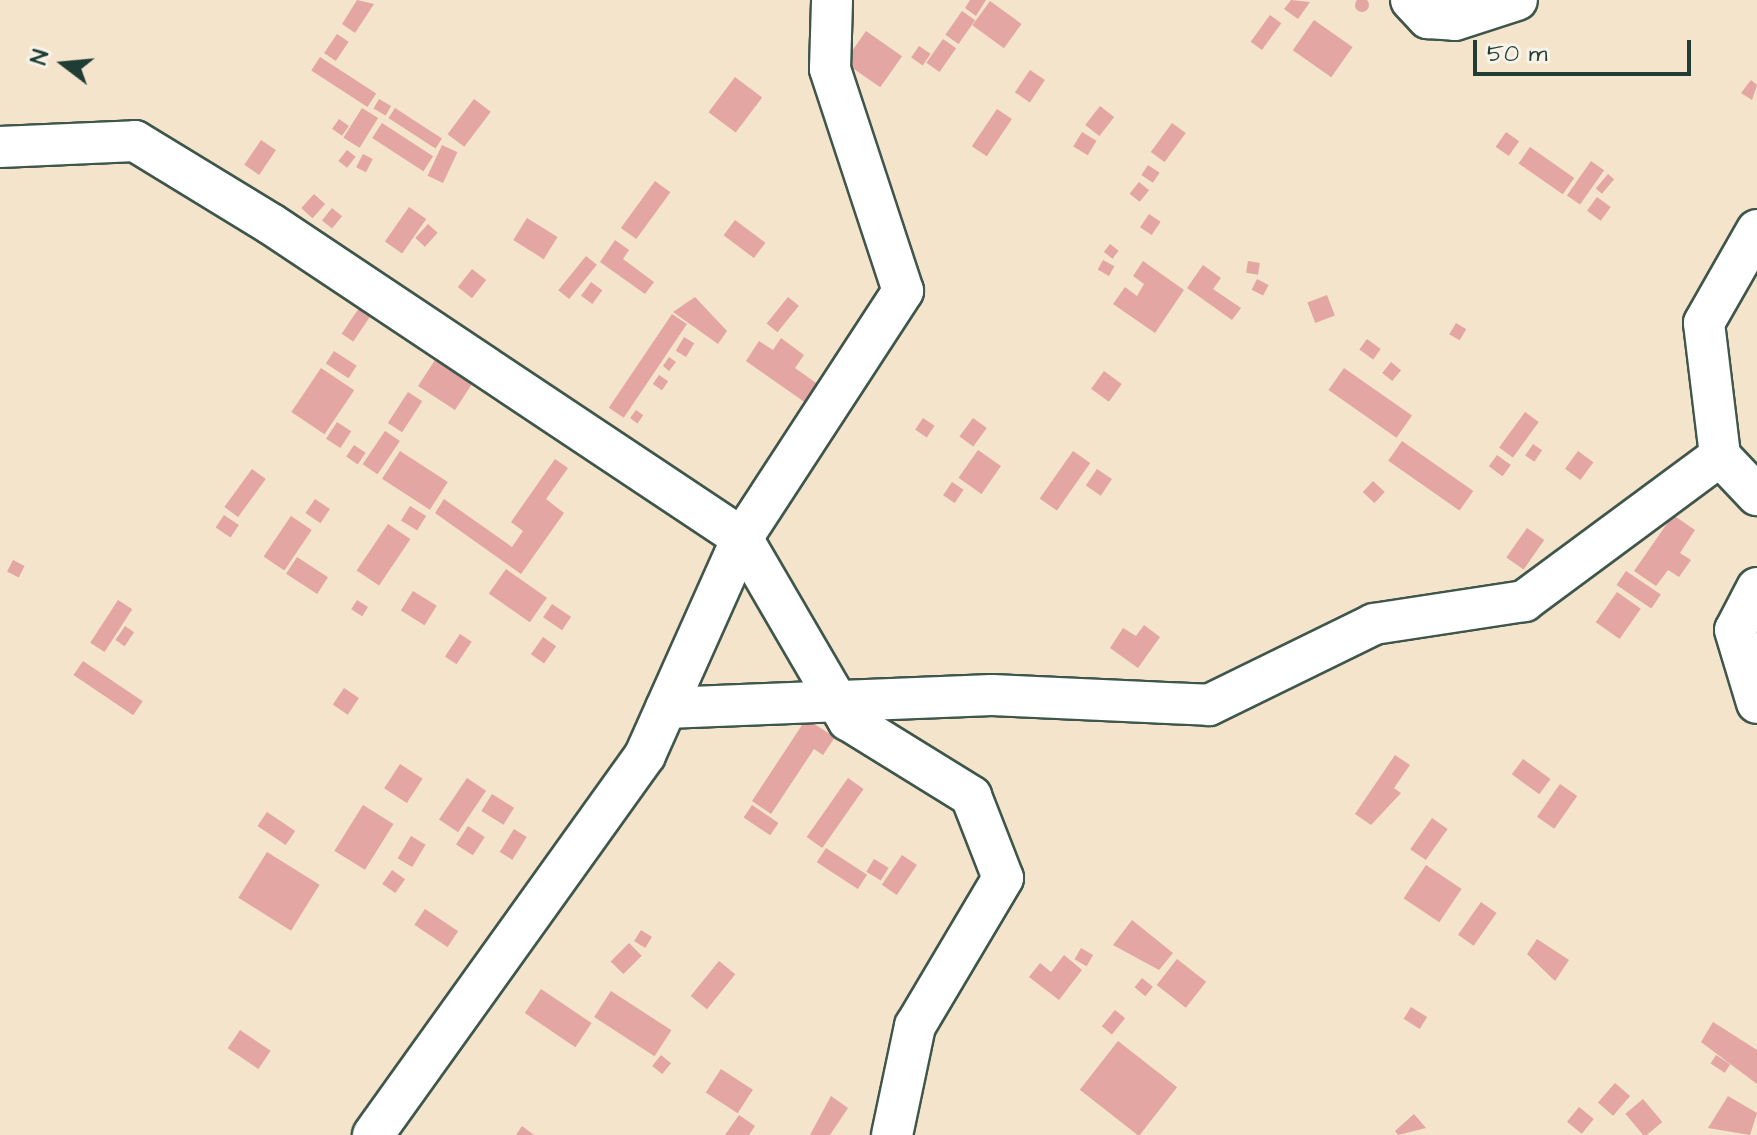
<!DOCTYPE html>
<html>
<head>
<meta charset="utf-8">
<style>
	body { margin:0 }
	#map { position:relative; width:1757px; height:1135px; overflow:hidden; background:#f3e4cb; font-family:"Architects Daughter",sans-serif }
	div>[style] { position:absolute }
	.building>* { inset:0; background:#e3a6a2; transform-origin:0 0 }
	.round { border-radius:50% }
	.roads { filter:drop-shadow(2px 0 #3f564b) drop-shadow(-2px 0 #3f564b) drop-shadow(0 2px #3f564b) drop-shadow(0 -2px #3f564b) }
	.minor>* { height:40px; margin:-20px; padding:0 20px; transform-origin:20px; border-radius:20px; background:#fff }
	span { translate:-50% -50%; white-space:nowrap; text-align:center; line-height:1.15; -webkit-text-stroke:6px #f7f3e8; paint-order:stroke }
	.north { position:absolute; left:24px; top:24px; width:80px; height:80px; -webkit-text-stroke:6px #f7f3e8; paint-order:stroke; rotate:286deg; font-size:22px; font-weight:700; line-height:32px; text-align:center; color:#1f3d34 }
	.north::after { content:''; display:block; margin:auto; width:28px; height:36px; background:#1f3d34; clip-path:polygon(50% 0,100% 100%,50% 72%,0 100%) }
	.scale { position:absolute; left:1473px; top:40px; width:218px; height:36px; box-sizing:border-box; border:4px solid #1f3d34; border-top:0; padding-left:10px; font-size:24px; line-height:28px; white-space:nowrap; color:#1f3d34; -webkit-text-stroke:6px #f7f3e8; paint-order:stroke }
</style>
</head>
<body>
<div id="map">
	<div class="building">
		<i class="round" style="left:1355px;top:-2px;width:14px;height:14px"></i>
		<i style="clip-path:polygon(357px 0,374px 4px,355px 33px,342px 24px)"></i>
		<i style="clip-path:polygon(970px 0,986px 0,976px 16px,965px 8px)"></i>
		<i style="clip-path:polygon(1291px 0,1310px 2px,1298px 19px,1284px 9px)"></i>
		<i style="left:990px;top:1px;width:39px;height:30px;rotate:36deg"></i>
		<i style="left:962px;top:11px;width:16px;height:29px;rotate:35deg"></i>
		<i style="left:1270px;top:15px;width:14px;height:33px;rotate:36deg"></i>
		<i style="left:1314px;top:20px;width:47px;height:37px;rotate:35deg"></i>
		<i style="left:866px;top:31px;width:44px;height:38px;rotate:35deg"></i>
		<i style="left:337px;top:34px;width:14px;height:23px;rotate:34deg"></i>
		<i style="left:943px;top:39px;width:16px;height:29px;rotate:35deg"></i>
		<i style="left:919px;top:46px;width:14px;height:14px;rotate:34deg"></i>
		<i style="left:320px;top:57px;width:67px;height:16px;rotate:33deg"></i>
		<i style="left:1030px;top:70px;width:18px;height:27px;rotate:34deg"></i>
		<i style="left:735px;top:77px;width:34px;height:44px;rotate:37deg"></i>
		<i style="clip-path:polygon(1751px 80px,1757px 85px,1752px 100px,1741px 93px)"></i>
		<i style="left:379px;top:99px;width:14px;height:11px;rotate:30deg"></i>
		<i style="left:474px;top:99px;width:21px;height:44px;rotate:37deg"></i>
		<i style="left:1100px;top:106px;width:18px;height:24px;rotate:38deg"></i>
		<i style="left:362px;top:108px;width:19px;height:35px;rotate:32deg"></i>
		<i style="left:395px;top:108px;width:56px;height:12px;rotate:33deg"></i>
		<i style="left:997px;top:109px;width:18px;height:45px;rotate:34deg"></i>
		<i style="left:339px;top:119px;width:12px;height:12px;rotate:35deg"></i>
		<i style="left:382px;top:123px;width:61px;height:18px;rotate:33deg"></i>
		<i style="left:1172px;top:123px;width:17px;height:36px;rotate:36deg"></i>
		<i style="left:1082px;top:132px;width:17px;height:17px;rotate:31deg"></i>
		<i style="left:1506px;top:132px;width:16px;height:18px;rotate:35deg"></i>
		<i style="left:261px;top:140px;width:18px;height:30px;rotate:34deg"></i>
		<i style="left:442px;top:145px;width:17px;height:34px;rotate:25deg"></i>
		<i style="left:1530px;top:147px;width:54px;height:20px;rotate:35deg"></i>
		<i style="left:347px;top:150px;width:11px;height:14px;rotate:38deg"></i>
		<i style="left:363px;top:154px;width:11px;height:15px;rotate:27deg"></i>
		<i style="left:1591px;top:161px;width:16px;height:42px;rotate:35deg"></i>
		<i style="left:1148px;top:165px;width:14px;height:12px;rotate:34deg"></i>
		<i style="left:1608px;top:174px;width:8px;height:19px;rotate:40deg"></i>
		<i style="left:655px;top:181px;width:19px;height:58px;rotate:36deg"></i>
		<i style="left:1139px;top:182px;width:13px;height:15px;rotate:39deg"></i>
		<i style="left:314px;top:194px;width:15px;height:19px;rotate:42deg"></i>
		<i style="left:1597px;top:197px;width:17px;height:17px;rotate:36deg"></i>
		<i style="left:409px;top:207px;width:21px;height:42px;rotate:35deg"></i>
		<i style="left:332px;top:208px;width:13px;height:16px;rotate:39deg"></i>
		<i style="left:1149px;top:214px;width:14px;height:16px;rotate:34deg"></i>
		<i style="left:527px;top:218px;width:36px;height:26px;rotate:32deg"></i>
		<i style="left:735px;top:220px;width:38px;height:19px;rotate:37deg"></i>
		<i style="left:428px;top:224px;width:13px;height:19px;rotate:42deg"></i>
		<i style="clip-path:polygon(615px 240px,629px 250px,623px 259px,654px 282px,645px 294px,600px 262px)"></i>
		<i style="left:1110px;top:244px;width:11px;height:10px;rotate:38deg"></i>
		<i style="left:586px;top:256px;width:14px;height:44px;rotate:39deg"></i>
		<i style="left:1103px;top:260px;width:13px;height:11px;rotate:29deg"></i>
		<i style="clip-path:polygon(1143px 261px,1184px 290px,1155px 333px,1113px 304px,1125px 287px,1137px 296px,1144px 284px,1133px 276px)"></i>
		<i style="left:1248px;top:261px;width:12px;height:12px;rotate:9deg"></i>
		<i style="clip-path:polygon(1203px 265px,1221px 278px,1213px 289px,1241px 308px,1232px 320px,1187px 288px)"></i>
		<i style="left:472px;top:269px;width:18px;height:23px;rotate:38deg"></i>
		<i style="left:1257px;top:279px;width:13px;height:12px;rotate:27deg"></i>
		<i style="left:591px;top:282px;width:14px;height:17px;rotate:36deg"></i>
		<i style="left:1327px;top:295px;width:22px;height:21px;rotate:69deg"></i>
		<i style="clip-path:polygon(695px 297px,727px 331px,718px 344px,673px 312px)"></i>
		<i style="left:788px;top:297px;width:14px;height:34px;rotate:39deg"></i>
		<i style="left:359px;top:308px;width:14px;height:31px;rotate:34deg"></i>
		<i style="left:672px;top:314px;width:18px;height:113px;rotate:34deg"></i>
		<i style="left:1456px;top:323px;width:12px;height:13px;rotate:31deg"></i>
		<i style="left:684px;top:337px;width:12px;height:16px;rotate:31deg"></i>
		<i style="clip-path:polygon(781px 338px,804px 355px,795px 368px,826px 390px,813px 408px,746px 361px,759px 341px,773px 350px)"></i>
		<i style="left:1367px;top:339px;width:17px;height:13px;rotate:36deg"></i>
		<i style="left:334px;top:351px;width:27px;height:15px;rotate:33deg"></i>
		<i style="clip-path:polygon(669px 357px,676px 362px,669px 371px,663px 366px)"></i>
		<i style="left:435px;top:360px;width:44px;height:31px;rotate:33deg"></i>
		<i style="left:1391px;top:362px;width:13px;height:14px;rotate:39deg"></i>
		<i style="left:321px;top:368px;width:40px;height:53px;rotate:34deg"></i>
		<i style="left:1344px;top:368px;width:83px;height:27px;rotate:35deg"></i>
		<i style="left:1104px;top:371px;width:22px;height:22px;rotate:36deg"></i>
		<i style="left:659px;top:375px;width:11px;height:11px;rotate:34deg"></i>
		<i style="left:408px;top:392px;width:17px;height:37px;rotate:33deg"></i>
		<i style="left:636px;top:410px;width:9px;height:10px;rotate:36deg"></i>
		<i style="left:1525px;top:412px;width:17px;height:44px;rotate:36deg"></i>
		<i style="left:923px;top:418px;width:14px;height:14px;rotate:34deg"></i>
		<i style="left:973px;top:418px;width:17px;height:23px;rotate:36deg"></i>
		<i style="left:337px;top:422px;width:17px;height:20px;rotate:33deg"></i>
		<i style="left:385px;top:431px;width:18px;height:40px;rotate:34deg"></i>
		<i style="left:1402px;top:441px;width:87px;height:24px;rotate:35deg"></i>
		<i style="left:1533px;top:444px;width:11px;height:14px;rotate:34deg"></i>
		<i style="left:354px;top:445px;width:14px;height:14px;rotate:34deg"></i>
		<i style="left:978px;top:450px;width:28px;height:34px;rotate:35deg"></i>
		<i style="left:400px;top:451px;width:57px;height:33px;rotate:33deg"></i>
		<i style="left:1073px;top:451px;width:21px;height:58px;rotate:35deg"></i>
		<i style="left:1578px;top:451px;width:19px;height:22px;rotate:36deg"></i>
		<i style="left:1497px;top:455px;width:17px;height:14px;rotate:36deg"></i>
		<i style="clip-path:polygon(555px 459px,568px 468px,546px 499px,564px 513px,521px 574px,435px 513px,444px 499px,512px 547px,523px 531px,511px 522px)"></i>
		<i style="left:252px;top:469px;width:17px;height:47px;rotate:36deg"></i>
		<i style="left:1097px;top:469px;width:18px;height:20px;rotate:34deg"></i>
		<i style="left:1373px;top:481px;width:16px;height:15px;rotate:43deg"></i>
		<i style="left:952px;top:482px;width:14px;height:16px;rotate:34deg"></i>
		<i style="left:315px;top:499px;width:18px;height:17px;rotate:34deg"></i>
		<i style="left:410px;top:506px;width:19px;height:17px;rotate:32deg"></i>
		<i style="left:224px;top:515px;width:18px;height:15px;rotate:34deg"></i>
		<i style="clip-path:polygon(1673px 515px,1695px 530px,1680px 553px,1691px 560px,1679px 577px,1668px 570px,1656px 586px,1634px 571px)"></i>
		<i style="left:291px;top:516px;width:25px;height:49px;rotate:34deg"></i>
		<i style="left:388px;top:524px;width:27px;height:56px;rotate:34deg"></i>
		<i style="left:1527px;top:528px;width:21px;height:36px;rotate:35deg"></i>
		<i style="left:297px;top:557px;width:37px;height:20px;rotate:33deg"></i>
		<i style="left:13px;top:560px;width:13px;height:13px;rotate:27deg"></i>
		<i style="left:506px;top:569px;width:50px;height:30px;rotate:35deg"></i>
		<i style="left:1626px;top:571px;width:42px;height:17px;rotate:34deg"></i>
		<i style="left:413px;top:591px;width:28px;height:23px;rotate:32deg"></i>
		<i style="left:1617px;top:592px;width:29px;height:37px;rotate:35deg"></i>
		<i style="left:118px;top:600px;width:17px;height:51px;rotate:33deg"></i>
		<i style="left:357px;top:600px;width:13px;height:11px;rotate:32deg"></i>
		<i style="left:552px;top:604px;width:23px;height:16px;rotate:34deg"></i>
		<i style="clip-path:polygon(1144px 625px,1160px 637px,1138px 668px,1110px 648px,1123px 628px,1136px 636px)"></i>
		<i style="left:125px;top:626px;width:11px;height:17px;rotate:34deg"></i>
		<i style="left:460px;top:634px;width:14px;height:27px;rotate:34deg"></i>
		<i style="left:543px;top:637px;width:16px;height:21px;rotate:35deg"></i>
		<i style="left:83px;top:661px;width:72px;height:17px;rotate:34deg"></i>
		<i style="left:344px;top:688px;width:18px;height:20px;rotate:34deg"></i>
		<i style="clip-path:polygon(806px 719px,835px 737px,823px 755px,814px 749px,771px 814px,752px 801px)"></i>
		<i style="clip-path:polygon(1395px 755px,1410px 765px,1394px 788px,1401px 793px,1371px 825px,1355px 814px)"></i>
		<i style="left:1523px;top:759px;width:34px;height:19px;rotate:36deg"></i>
		<i style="left:400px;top:764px;width:27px;height:29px;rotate:33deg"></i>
		<i style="left:467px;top:778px;width:23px;height:50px;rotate:34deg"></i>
		<i style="left:848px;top:778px;width:19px;height:72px;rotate:35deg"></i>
		<i style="left:1560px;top:784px;width:21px;height:40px;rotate:35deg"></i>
		<i style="left:492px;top:794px;width:26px;height:20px;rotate:32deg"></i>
		<i style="left:363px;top:805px;width:36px;height:54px;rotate:32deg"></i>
		<i style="left:752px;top:805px;width:32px;height:15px;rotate:34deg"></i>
		<i style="left:267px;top:812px;width:34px;height:17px;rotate:34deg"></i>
		<i style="left:1432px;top:818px;width:19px;height:38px;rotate:35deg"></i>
		<i style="left:468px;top:826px;width:20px;height:22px;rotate:33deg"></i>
		<i style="left:514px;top:829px;width:15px;height:27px;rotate:32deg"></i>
		<i style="left:411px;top:836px;width:17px;height:26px;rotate:31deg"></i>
		<i style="left:826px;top:848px;width:49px;height:17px;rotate:33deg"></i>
		<i style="left:267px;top:852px;width:62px;height:54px;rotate:32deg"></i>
		<i style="left:902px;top:855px;width:18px;height:36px;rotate:34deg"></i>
		<i style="left:874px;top:859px;width:17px;height:15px;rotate:31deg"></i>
		<i style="left:1426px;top:865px;width:43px;height:40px;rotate:34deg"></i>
		<i style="left:392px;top:870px;width:16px;height:17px;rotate:35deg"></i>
		<i style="left:1481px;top:902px;width:19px;height:40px;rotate:35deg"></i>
		<i style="left:425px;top:909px;width:40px;height:19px;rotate:34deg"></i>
		<i style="clip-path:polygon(1132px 920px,1173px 953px,1159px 970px,1113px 945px)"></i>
		<i style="left:641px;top:930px;width:13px;height:13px;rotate:32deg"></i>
		<i style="clip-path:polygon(1537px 939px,1569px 960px,1555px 981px,1527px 954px)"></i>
		<i style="left:629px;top:943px;width:18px;height:26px;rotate:45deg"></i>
		<i style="left:1081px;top:948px;width:14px;height:13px;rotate:30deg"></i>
		<i style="clip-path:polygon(1064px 955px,1082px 970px,1059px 1000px,1029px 977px,1040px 963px,1051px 972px)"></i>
		<i style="left:1177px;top:959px;width:37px;height:33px;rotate:38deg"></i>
		<i style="left:719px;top:961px;width:21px;height:45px;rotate:39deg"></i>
		<i style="left:1142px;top:978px;width:14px;height:12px;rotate:39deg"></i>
		<i style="left:541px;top:989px;width:61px;height:29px;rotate:34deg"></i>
		<i style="left:611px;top:991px;width:72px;height:31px;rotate:33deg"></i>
		<i style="left:1411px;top:1007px;width:19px;height:14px;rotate:32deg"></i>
		<i style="left:1115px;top:1010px;width:13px;height:21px;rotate:39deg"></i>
		<i style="clip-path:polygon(1713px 1022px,1757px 1050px,1757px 1084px,1701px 1042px)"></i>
		<i style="left:240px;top:1030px;width:37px;height:22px;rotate:34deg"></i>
		<i style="left:1118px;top:1041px;width:75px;height:62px;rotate:38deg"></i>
		<i style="left:661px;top:1055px;width:13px;height:14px;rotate:39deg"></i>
		<i style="left:1716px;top:1055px;width:17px;height:10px;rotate:33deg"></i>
		<i style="left:721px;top:1069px;width:38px;height:28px;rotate:33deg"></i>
		<i style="left:1615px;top:1083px;width:20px;height:26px;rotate:41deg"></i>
		<i style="clip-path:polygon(831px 1096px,848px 1108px,830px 1135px,810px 1135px)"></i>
		<i style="clip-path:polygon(1728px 1096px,1757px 1113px,1750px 1135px,1708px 1128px)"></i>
		<i style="left:1643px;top:1099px;width:30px;height:23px;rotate:50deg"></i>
		<i style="left:1579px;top:1107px;width:19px;height:19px;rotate:39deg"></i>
		<i style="clip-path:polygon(1414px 1114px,1426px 1128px,1398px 1135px,1395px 1131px)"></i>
		<i style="clip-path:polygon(739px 1115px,755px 1126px,749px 1135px,725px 1135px)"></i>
		<i style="clip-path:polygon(522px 1126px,534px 1135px,516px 1135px)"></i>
	</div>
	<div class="roads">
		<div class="minor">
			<i style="left:1411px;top:0;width:25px;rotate:47deg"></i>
			<i style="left:1428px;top:18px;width:27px;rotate:4deg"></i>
			<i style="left:1455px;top:20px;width:65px;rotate:-17.9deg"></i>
			<i style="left:0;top:147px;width:135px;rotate:-2.5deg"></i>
			<i style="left:135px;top:141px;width:159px;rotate:31.4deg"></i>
			<i style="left:271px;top:224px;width:566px;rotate:33.69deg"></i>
			<i style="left:742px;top:538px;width:295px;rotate:-56.9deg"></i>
			<i style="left:903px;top:291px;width:234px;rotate:-108.2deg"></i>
			<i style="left:830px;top:69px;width:69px;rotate:-88.3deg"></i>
			<i style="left:1757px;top:230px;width:107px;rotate:119.7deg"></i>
			<i style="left:1704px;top:323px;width:134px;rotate:83.1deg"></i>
			<i style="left:1720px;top:456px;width:54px;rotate:46.5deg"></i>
			<i style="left:742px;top:538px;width:211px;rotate:59.8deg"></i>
			<i style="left:848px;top:720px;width:145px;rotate:31.7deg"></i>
			<i style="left:971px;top:796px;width:88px;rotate:68.7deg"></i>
			<i style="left:1003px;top:878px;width:172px;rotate:120.7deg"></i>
			<i style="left:915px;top:1026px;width:111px;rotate:101.9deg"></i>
			<i style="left:1757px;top:588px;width:47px;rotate:117.6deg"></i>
			<i style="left:1735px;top:630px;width:76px;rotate:73.2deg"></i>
			<i style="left:666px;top:708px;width:326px;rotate:-2.3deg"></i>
			<i style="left:992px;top:695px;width:217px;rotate:2.6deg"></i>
			<i style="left:1209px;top:705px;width:184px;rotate:-26.1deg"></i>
			<i style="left:1374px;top:624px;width:152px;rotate:-8.7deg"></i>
			<i style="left:1524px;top:601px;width:244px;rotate:-36.5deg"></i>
			<i style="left:373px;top:1135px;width:467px;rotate:-54.4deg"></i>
			<i style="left:645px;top:755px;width:238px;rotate:-65.9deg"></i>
		</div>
	</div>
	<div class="north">N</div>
	<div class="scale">50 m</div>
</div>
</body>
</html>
